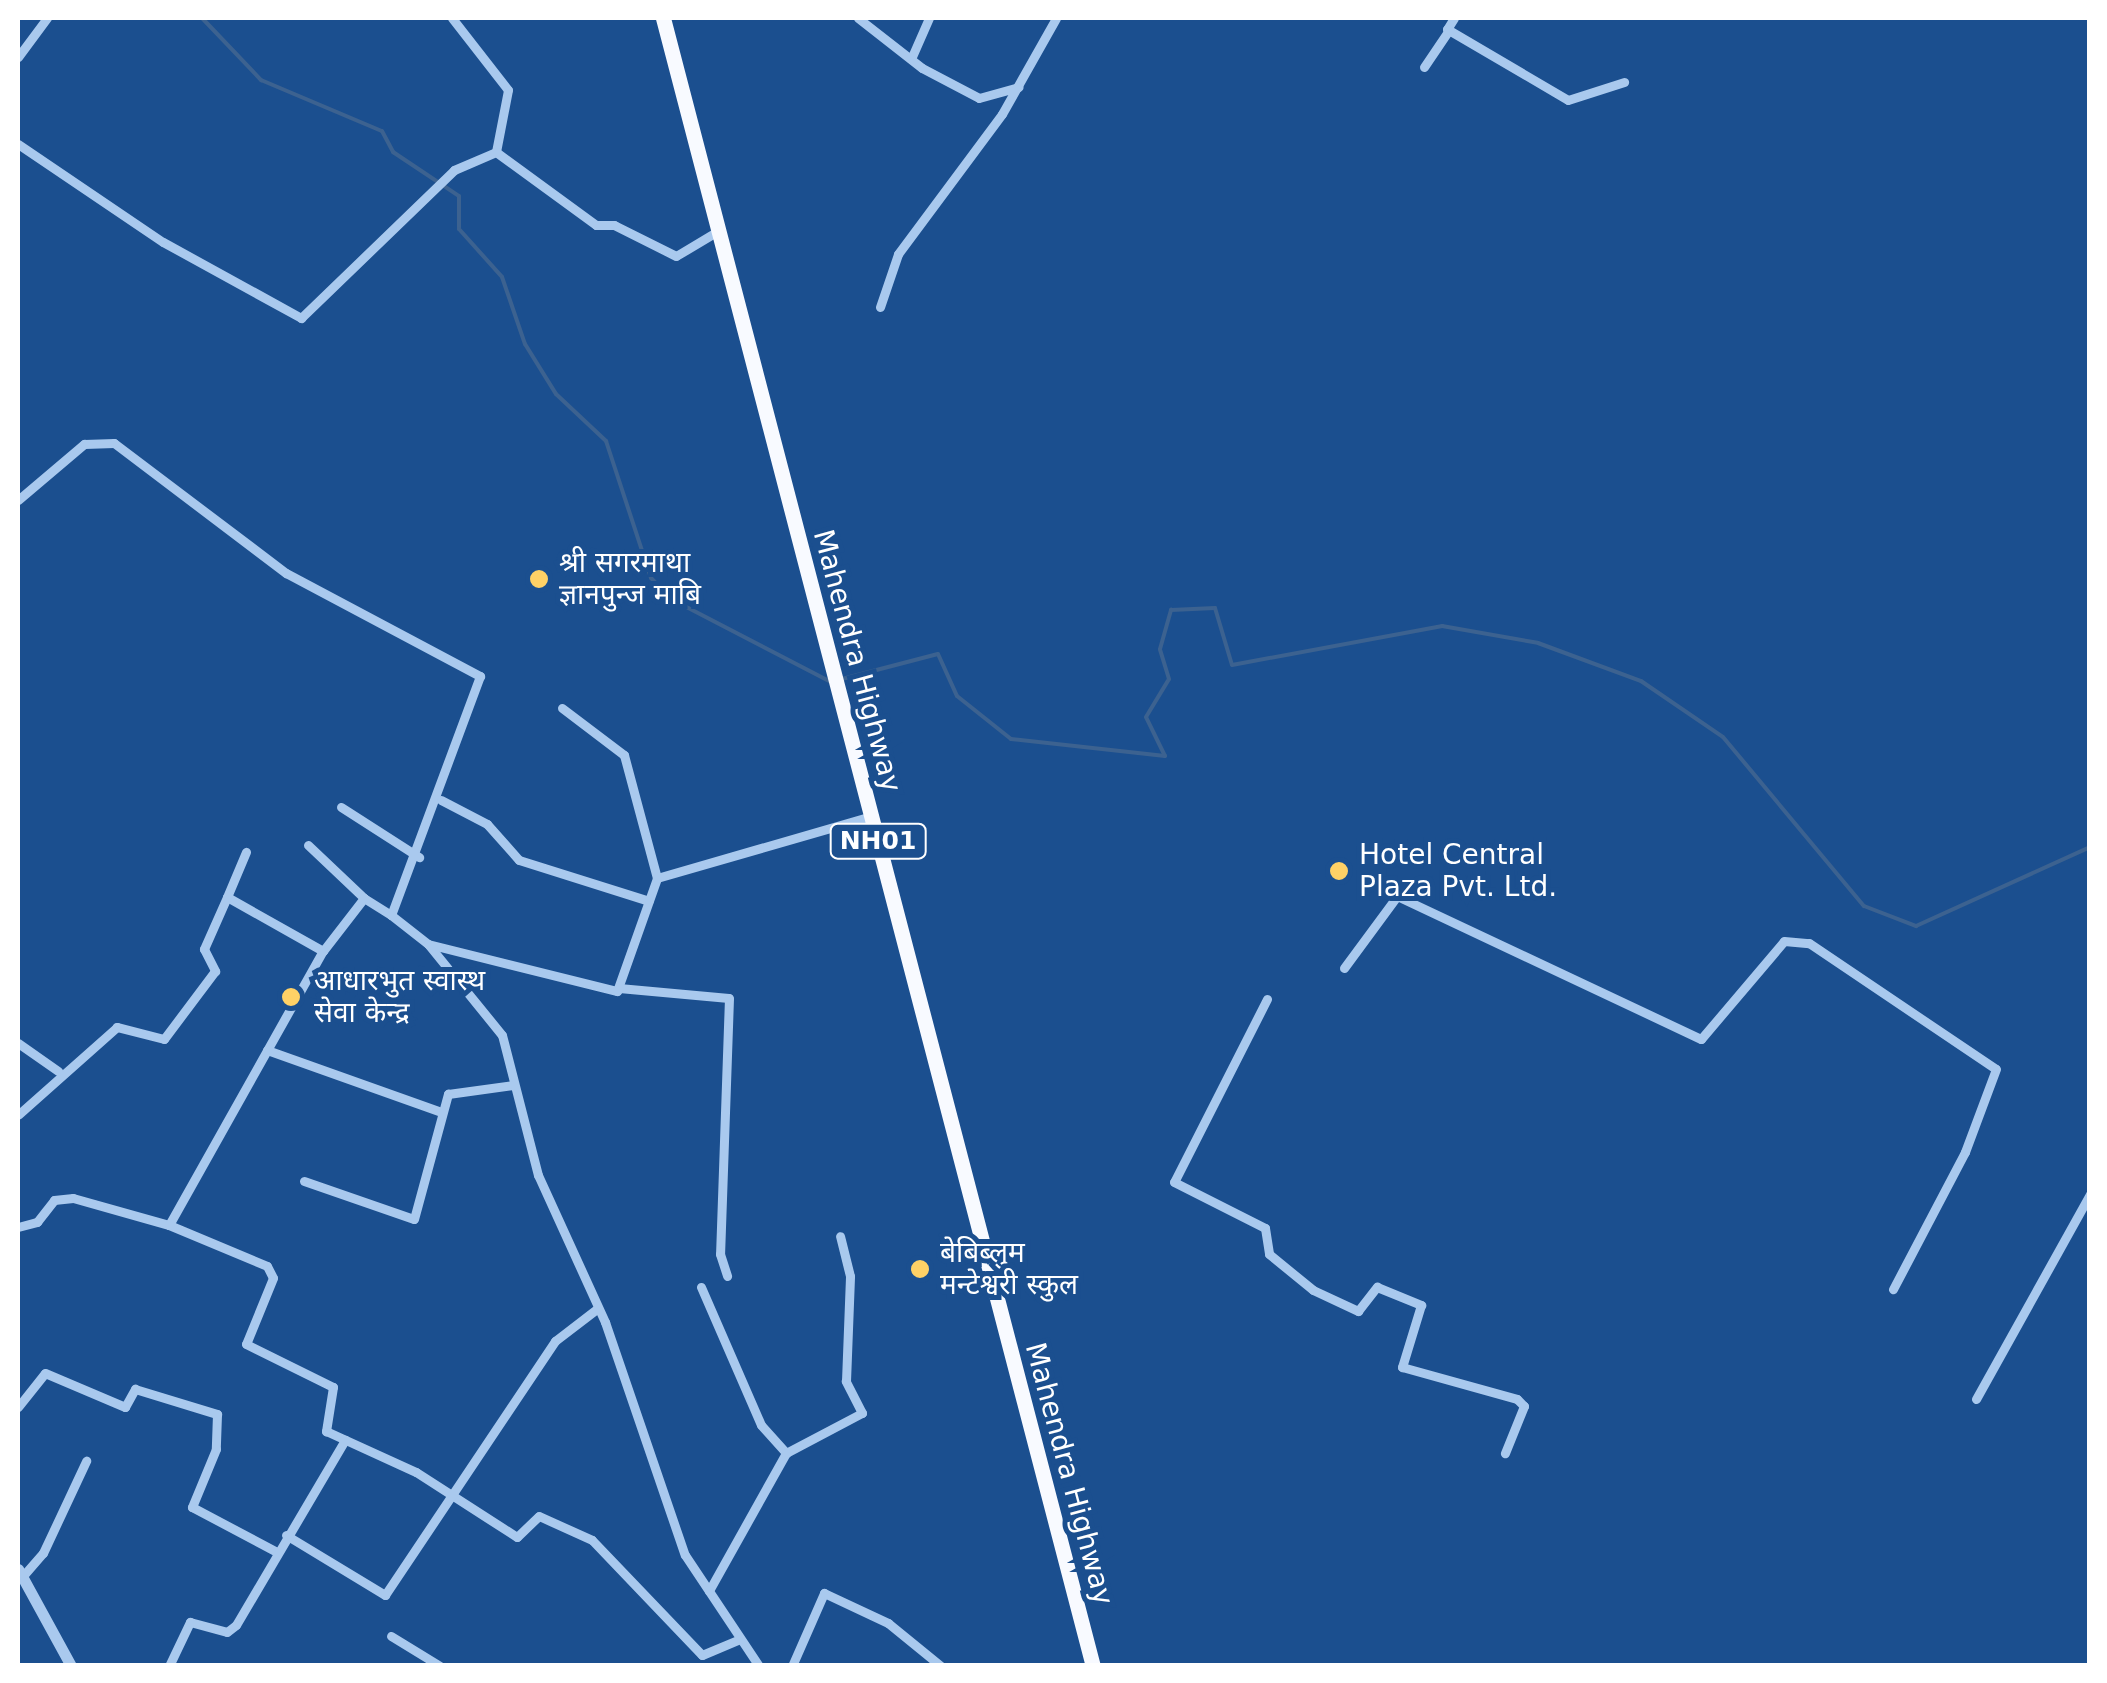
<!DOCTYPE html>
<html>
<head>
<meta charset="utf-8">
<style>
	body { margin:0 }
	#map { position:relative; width:2107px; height:1683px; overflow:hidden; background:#1b4f8f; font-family:"DejaVu Sans","Noto Sans Devanagari",sans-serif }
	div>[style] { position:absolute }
	.stream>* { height:4px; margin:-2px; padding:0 2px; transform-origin:2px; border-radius:2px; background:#3c6290 }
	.minor>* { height:9px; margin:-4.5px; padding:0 4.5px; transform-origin:4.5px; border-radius:4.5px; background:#a9c9ee }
	.tertiary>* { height:11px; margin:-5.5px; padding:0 5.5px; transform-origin:5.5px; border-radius:5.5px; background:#a9c9ee }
	.trunk>* { height:15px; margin:-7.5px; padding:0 7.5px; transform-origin:7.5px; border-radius:7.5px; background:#f8faff }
	.dots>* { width:28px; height:28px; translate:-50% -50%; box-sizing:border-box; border:5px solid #1b4f8f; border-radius:50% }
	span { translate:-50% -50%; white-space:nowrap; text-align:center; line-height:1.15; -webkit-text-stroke:10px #1b4f8f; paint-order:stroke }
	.shield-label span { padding:2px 8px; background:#1b4f8f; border:2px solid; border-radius:8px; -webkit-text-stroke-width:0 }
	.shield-label { font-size:25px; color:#fff; font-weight:700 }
	.poi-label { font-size:28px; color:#fff }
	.left { translate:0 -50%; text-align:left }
	.street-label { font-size:28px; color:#fff }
	.frame { position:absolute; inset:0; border:20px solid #fff; pointer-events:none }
</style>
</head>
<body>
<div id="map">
	<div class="stream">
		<i style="left:202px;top:18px;width:86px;rotate:46.4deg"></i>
		<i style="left:261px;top:80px;width:131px;rotate:22.9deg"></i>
		<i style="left:382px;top:131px;width:24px;rotate:62deg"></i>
		<i style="left:393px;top:152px;width:79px;rotate:33.7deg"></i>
		<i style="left:459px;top:196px;width:33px;rotate:90deg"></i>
		<i style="left:459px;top:229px;width:64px;rotate:48.1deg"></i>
		<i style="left:502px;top:277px;width:71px;rotate:71.1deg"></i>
		<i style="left:525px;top:344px;width:59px;rotate:58.2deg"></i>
		<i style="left:556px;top:394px;width:69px;rotate:43.2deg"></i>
		<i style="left:606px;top:441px;width:144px;rotate:71.8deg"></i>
		<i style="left:651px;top:578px;width:29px;rotate:46deg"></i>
		<i style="left:671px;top:599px;width:178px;rotate:27.4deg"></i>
		<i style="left:842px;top:679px;width:99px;rotate:-14.6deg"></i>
		<i style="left:938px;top:654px;width:46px;rotate:65.7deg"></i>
		<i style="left:957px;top:696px;width:69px;rotate:38.5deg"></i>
		<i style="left:1011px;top:739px;width:155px;rotate:6.3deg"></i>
		<i style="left:1165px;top:756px;width:43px;rotate:-116deg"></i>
		<i style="left:1146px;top:717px;width:44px;rotate:-58.8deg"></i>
		<i style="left:1169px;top:679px;width:31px;rotate:-107deg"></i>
		<i style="left:1160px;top:649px;width:41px;rotate:-74.2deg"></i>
		<i style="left:1171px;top:610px;width:44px;rotate:-2.6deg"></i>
		<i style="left:1215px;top:608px;width:59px;rotate:73.4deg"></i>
		<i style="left:1232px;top:665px;width:214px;rotate:-10.5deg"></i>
		<i style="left:1442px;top:626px;width:97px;rotate:10deg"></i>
		<i style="left:1538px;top:643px;width:110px;rotate:20.3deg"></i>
		<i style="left:1641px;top:681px;width:99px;rotate:34.3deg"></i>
		<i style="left:1723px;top:737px;width:220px;rotate:50.2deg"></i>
		<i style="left:1864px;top:906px;width:56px;rotate:21deg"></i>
		<i style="left:1916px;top:926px;width:191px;rotate:-24.4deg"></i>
	</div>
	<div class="minor">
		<i style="left:452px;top:18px;width:91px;rotate:52.1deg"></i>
		<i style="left:508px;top:90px;width:63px;rotate:101deg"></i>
		<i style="left:496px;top:152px;width:124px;rotate:36.1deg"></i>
		<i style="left:596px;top:225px;width:18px"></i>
		<i style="left:614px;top:225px;width:69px;rotate:26.6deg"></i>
		<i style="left:676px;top:256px;width:49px;rotate:-30.8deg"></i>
		<i style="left:858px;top:18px;width:81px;rotate:38deg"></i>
		<i style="left:922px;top:68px;width:64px;rotate:27.8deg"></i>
		<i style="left:979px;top:98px;width:41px;rotate:-15.4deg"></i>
		<i style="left:1454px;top:18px;width:13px;rotate:122deg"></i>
		<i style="left:1447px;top:29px;width:140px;rotate:30.4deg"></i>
		<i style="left:1568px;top:100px;width:59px;rotate:-17.8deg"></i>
		<i style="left:18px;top:57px;width:49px;rotate:-53.4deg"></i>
		<i style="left:911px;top:59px;width:45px;rotate:-66.3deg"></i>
		<i style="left:1424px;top:67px;width:45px;rotate:-56deg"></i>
		<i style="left:18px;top:144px;width:175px;rotate:34.1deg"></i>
		<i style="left:163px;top:242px;width:158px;rotate:28.8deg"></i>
		<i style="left:301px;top:318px;width:213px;rotate:-44deg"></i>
		<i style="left:454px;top:170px;width:46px;rotate:-23.2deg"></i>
		<i style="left:880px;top:307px;width:56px;rotate:-71.2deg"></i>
		<i style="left:898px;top:254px;width:174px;rotate:-53.4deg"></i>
		<i style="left:1002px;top:114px;width:110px;rotate:-60.6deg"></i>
		<i style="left:18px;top:500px;width:87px;rotate:-40.3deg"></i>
		<i style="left:84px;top:444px;width:30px;rotate:-2deg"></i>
		<i style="left:114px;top:443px;width:216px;rotate:37.1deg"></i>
		<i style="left:286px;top:573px;width:220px;rotate:28deg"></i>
		<i style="left:480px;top:676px;width:255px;rotate:110.4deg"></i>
		<i style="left:391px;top:915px;width:32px;rotate:-148deg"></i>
		<i style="left:364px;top:898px;width:67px;rotate:127.7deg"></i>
		<i style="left:323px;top:951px;width:110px;rotate:-150.6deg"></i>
		<i style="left:227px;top:897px;width:57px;rotate:113.9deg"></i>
		<i style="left:204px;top:949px;width:25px;rotate:63deg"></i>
		<i style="left:215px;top:971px;width:85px;rotate:126.9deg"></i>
		<i style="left:164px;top:1039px;width:49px;rotate:-165.7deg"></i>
		<i style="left:117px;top:1027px;width:132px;rotate:138.4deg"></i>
		<i style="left:562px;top:708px;width:78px;rotate:37.2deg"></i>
		<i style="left:624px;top:755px;width:127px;rotate:75deg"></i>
		<i style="left:441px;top:800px;width:52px;rotate:27.6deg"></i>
		<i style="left:487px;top:824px;width:48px;rotate:48.4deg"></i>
		<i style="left:519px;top:860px;width:136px;rotate:17.5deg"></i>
		<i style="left:341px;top:807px;width:93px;rotate:32.7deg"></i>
		<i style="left:308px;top:845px;width:77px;rotate:43.4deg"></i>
		<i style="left:227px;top:897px;width:49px;rotate:-67.1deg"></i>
		<i style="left:391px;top:915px;width:47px;rotate:38.1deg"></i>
		<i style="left:428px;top:944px;width:117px;rotate:50.9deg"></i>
		<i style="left:502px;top:1035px;width:145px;rotate:75.6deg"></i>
		<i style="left:538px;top:1175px;width:162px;rotate:65.5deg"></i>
		<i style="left:605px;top:1322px;width:246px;rotate:71.1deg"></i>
		<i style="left:685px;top:1555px;width:133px;rotate:56.3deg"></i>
		<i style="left:428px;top:944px;width:195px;rotate:14deg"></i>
		<i style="left:617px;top:991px;width:120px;rotate:-70.5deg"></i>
		<i style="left:657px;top:878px;width:224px;rotate:-16.1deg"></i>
		<i style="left:1344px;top:968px;width:89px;rotate:-53.6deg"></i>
		<i style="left:1397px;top:896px;width:336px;rotate:25.2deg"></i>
		<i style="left:1701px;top:1039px;width:128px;rotate:-49.7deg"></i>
		<i style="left:1784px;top:941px;width:25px;rotate:5deg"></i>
		<i style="left:1809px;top:943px;width:225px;rotate:34deg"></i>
		<i style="left:1996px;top:1069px;width:89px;rotate:110.5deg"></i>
		<i style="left:1965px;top:1152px;width:155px;rotate:117.7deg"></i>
		<i style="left:619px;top:988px;width:110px;rotate:5.2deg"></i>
		<i style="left:729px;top:998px;width:256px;rotate:92deg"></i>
		<i style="left:720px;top:1254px;width:23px;rotate:72deg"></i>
		<i style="left:1267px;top:999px;width:205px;rotate:116.9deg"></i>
		<i style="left:1174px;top:1182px;width:102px;rotate:26.8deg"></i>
		<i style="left:1265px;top:1228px;width:26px;rotate:81deg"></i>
		<i style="left:1269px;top:1254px;width:57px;rotate:39.3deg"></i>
		<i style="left:1313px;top:1290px;width:50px;rotate:25deg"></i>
		<i style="left:1358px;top:1311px;width:31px;rotate:-52deg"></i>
		<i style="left:1377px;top:1287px;width:48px;rotate:22.2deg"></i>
		<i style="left:1421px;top:1305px;width:65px;rotate:107deg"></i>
		<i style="left:1402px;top:1367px;width:119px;rotate:15.5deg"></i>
		<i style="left:1517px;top:1399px;width:10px;rotate:45deg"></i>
		<i style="left:1524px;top:1406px;width:51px;rotate:112deg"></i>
		<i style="left:18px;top:1043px;width:49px;rotate:35deg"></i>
		<i style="left:267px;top:1050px;width:185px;rotate:19.6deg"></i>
		<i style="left:304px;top:1181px;width:116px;rotate:19.1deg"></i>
		<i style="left:414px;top:1219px;width:130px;rotate:-74.8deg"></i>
		<i style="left:448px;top:1094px;width:66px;rotate:-7.9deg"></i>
		<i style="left:169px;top:1225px;width:106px;rotate:22.7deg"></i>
		<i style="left:267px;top:1266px;width:13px;rotate:63deg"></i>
		<i style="left:273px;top:1278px;width:71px;rotate:112.2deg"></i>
		<i style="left:246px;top:1344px;width:97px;rotate:26.3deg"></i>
		<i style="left:333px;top:1387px;width:45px;rotate:99deg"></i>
		<i style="left:326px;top:1431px;width:99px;rotate:24.5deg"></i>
		<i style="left:416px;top:1472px;width:120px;rotate:32.8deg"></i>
		<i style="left:517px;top:1537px;width:30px;rotate:-44deg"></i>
		<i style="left:539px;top:1516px;width:58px;rotate:24.4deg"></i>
		<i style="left:592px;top:1540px;width:159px;rotate:46.3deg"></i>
		<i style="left:702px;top:1655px;width:41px;rotate:-22.8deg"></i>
		<i style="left:18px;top:1227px;width:20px;rotate:-15deg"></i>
		<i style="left:37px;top:1222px;width:28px;rotate:-52deg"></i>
		<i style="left:54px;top:1200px;width:19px;rotate:-6deg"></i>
		<i style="left:73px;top:1198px;width:100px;rotate:15.7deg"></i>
		<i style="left:169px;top:1225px;width:314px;rotate:-60.7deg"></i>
		<i style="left:701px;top:1287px;width:150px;rotate:66.5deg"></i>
		<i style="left:761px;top:1425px;width:38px;rotate:48deg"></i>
		<i style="left:786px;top:1453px;width:158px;rotate:119.2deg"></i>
		<i style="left:1976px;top:1399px;width:235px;rotate:-60.9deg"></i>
		<i style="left:18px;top:1407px;width:43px;rotate:-51.5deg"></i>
		<i style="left:45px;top:1373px;width:87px;rotate:23deg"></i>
		<i style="left:125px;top:1407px;width:21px;rotate:-61deg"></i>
		<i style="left:135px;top:1389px;width:86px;rotate:17deg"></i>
		<i style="left:217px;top:1414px;width:35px;rotate:92deg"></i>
		<i style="left:216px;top:1449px;width:63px;rotate:112.5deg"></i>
		<i style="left:192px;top:1507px;width:96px;rotate:27.9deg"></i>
		<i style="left:786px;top:1453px;width:86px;rotate:-27.8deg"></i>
		<i style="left:862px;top:1413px;width:36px;rotate:-117deg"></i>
		<i style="left:846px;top:1381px;width:105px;rotate:-87.8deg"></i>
		<i style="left:850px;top:1276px;width:41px;rotate:-104deg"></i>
		<i style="left:286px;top:1535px;width:116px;rotate:31.2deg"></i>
		<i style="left:385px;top:1595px;width:306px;rotate:-56.2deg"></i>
		<i style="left:555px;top:1341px;width:54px;rotate:-37.5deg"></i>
		<i style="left:22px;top:1577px;width:32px;rotate:-49deg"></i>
		<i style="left:43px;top:1553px;width:102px;rotate:-64.9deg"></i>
		<i style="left:391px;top:1636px;width:57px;rotate:31.5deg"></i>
		<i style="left:169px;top:1666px;width:49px;rotate:-64.5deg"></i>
		<i style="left:190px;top:1622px;width:38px;rotate:15deg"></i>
		<i style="left:227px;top:1632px;width:11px;rotate:-38deg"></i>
		<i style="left:236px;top:1625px;width:215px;rotate:-59.5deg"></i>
		<i style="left:792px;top:1666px;width:80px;rotate:-66.3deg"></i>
		<i style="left:824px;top:1593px;width:71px;rotate:25.1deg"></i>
		<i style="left:888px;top:1623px;width:68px;rotate:39.1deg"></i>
	</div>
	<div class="tertiary">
		<i style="left:18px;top:1569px;width:111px;rotate:61.3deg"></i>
	</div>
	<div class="trunk">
		<i style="left:663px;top:18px;width:1703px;rotate:75.38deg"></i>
	</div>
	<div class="dots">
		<i style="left:539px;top:579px;background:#ffd166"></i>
		<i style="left:1339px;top:871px;background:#ffd166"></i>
		<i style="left:291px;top:997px;background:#ffd166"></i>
		<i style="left:920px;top:1269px;background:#ffd166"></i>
	</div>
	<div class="shield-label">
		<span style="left:878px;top:841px">NH01</span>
	</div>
	<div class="poi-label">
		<span class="left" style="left:559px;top:579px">श्री सगरमाथा<br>ज्ञानपुन्ज माबि</span>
		<span class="left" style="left:1359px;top:871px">Hotel Central<br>Plaza Pvt. Ltd.</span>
		<span class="left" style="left:314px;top:997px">आधारभुत स्वास्थ<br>सेवा केन्द्र</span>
		<span class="left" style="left:940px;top:1269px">बेबिब्लुम<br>मन्टेश्वरी स्कुल</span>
	</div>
	<div class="street-label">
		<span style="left:857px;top:661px;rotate:75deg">Mahendra Highway</span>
		<span style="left:1069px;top:1474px;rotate:75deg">Mahendra Highway</span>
	</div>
	<div class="frame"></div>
</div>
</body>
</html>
